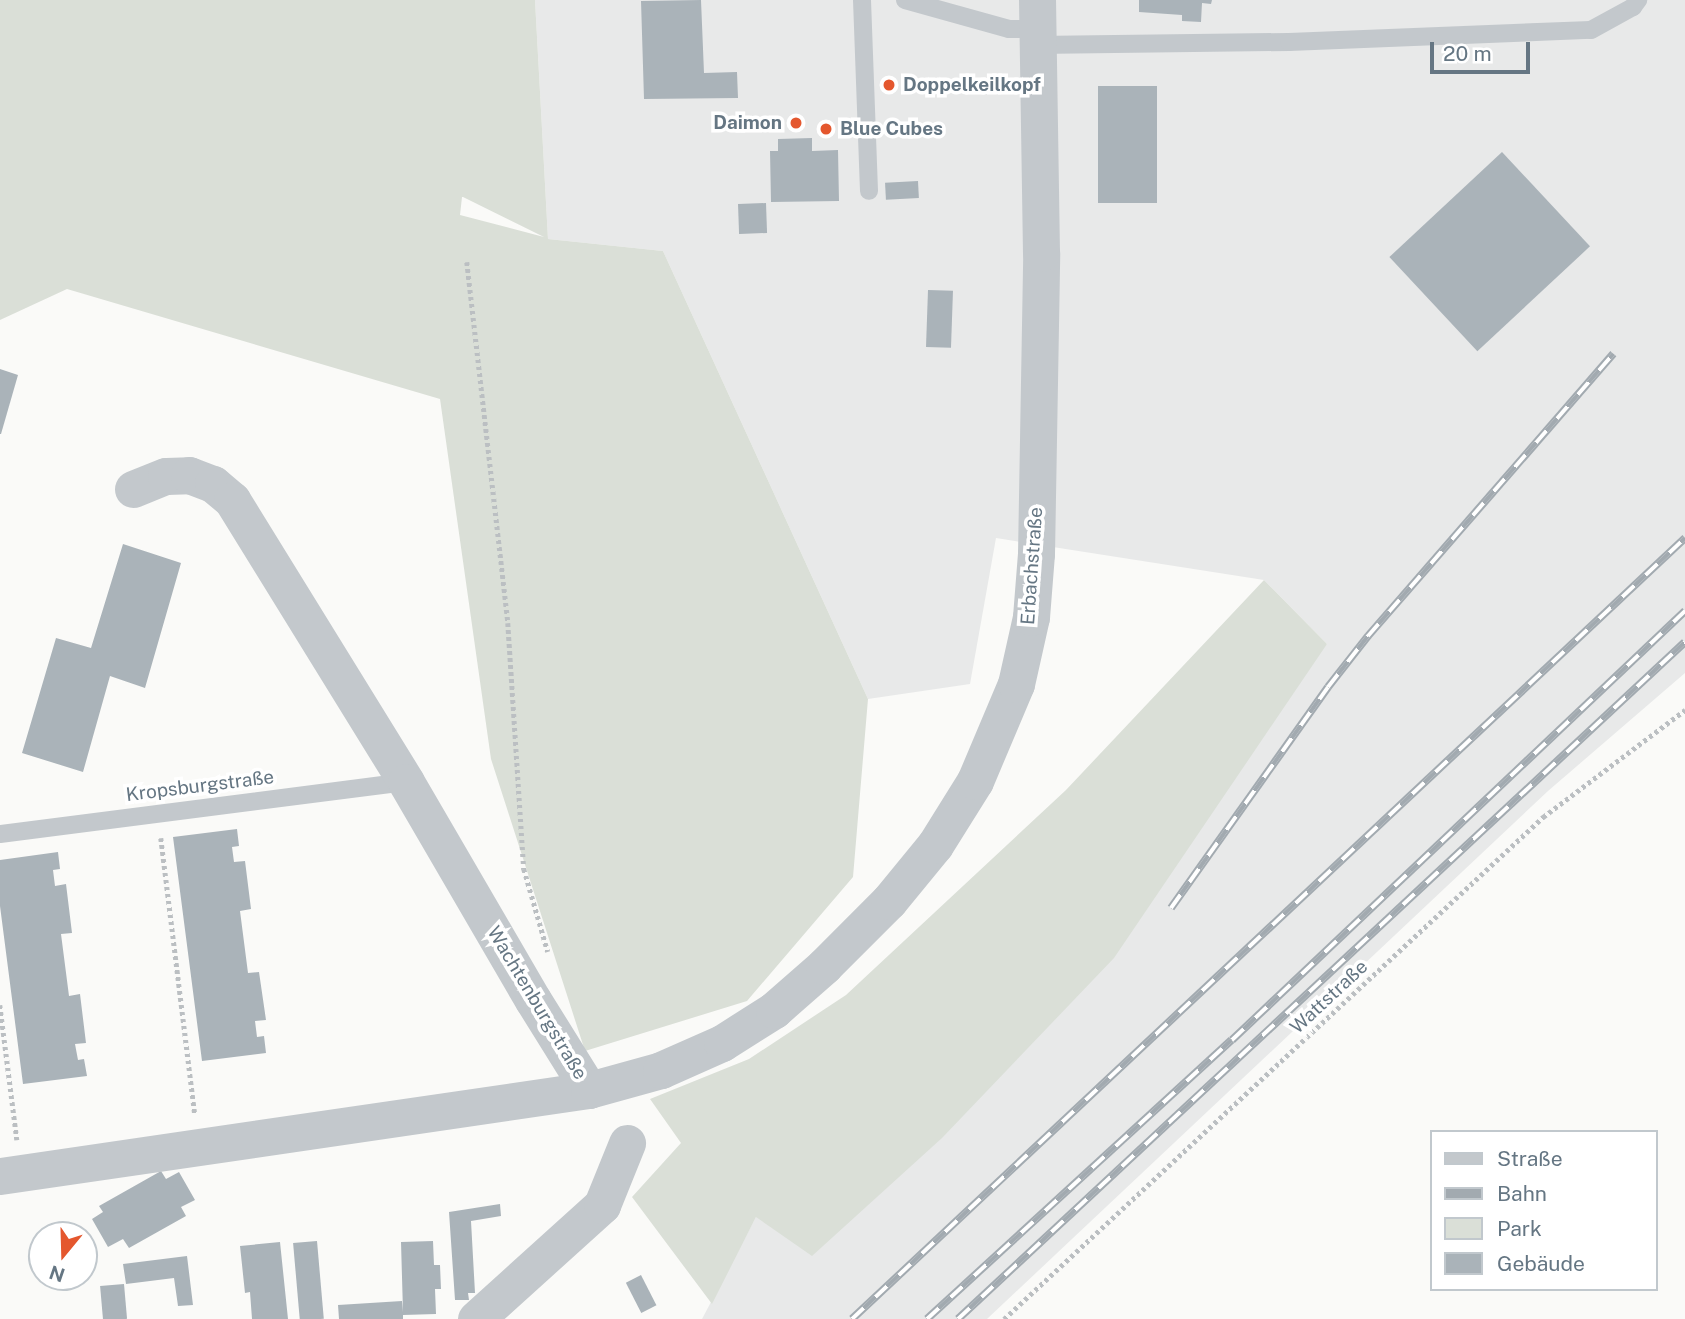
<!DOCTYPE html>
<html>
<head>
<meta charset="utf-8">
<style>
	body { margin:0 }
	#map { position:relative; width:1685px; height:1319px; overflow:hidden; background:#fafaf8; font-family:"Public Sans",sans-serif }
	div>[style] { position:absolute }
	.built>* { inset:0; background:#e8e9e9 }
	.green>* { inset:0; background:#dadfd7 }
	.building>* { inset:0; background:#aab3b9; transform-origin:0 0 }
	.path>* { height:4.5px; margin-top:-2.25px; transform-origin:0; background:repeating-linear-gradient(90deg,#bbbfc2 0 3.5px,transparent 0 7px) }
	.service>* { height:18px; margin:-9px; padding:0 9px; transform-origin:9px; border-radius:9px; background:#c3c8cc }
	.minor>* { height:37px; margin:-18.5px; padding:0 18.5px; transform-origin:18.5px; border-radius:18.5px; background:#c3c8cc }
	.rail>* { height:8px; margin-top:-4px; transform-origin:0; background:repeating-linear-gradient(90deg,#fff 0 16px,#a2aab0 0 32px); box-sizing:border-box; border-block:2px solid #a2aab0 }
	.dots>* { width:19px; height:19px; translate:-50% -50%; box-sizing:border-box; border:4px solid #fff; border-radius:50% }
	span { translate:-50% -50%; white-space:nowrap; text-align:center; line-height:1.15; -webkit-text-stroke:7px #fff; paint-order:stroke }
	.poi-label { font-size:19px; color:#657683; font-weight:700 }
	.left { translate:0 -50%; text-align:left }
	.right { translate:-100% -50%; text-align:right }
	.street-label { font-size:19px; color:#657683 }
	.legend { position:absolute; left:1430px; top:1130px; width:228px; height:161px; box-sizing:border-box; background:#fff; border:2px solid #c1c8cd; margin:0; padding:9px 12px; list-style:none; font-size:21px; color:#657683 }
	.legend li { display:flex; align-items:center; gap:14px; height:35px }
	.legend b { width:35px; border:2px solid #c1c8cd }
	.north { position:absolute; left:28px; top:1221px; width:70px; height:70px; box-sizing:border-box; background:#fff; border:2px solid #c1c8cd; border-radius:50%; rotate:199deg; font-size:19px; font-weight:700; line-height:28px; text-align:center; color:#657683 }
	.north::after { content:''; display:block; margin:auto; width:24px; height:32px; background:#e4572e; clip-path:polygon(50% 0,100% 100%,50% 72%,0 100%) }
	.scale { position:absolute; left:1430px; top:42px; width:100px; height:32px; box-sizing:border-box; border:4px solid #657683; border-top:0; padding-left:9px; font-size:21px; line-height:24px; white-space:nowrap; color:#657683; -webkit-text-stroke:5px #fff; paint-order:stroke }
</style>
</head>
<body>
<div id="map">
	<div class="built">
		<i style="clip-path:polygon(535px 0,1685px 0,1685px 673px,1548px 791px,987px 1319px,702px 1319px,756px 1217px,1327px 644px,1264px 580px,996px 538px,970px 684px,868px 699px,663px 251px,548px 239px)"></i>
	</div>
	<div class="green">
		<i style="clip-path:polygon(evenodd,0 0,535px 0,548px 239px,663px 251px,868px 699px,853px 877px,747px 1001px,585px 1051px,491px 759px,440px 399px,67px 289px,0 320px,0 0,462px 197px,463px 197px,544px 237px,460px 215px,462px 197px)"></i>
		<i style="clip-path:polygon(1264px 580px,1327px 644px,1114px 958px,942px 1138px,812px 1256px,756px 1217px,712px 1304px,632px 1197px,681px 1143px,650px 1099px,749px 1059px,846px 995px,1066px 790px)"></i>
	</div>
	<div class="building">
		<i style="clip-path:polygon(701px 0,704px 73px,737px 72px,738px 98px,644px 99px,641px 1px)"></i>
		<i style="clip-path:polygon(1139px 0,1212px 0,1211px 4px,1202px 3px,1201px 22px,1182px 21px,1182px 15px,1139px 12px)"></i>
		<i style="left:1098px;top:86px;width:59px;height:117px"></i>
		<i style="clip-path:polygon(812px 138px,812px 151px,838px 150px,839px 201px,771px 202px,770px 151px,778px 151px,778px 139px)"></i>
		<i style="left:1502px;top:152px;width:129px;height:154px;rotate:47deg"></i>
		<i style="left:918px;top:181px;width:17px;height:33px;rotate:87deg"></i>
		<i style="left:766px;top:203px;width:30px;height:28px;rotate:88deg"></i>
		<i style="left:928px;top:290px;width:25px;height:57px;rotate:2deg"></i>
		<i style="clip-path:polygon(0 369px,18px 375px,1px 434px,0 434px)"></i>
		<i style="clip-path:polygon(123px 544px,181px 563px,145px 688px,110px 676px,83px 772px,22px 753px,56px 638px,91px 648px)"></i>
		<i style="clip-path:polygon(237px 829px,239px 846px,232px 847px,234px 862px,245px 861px,251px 909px,240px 911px,248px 973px,259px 972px,266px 1020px,255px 1021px,257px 1037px,264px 1036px,266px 1053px,202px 1061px,173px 837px)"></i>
		<i style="clip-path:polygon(58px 852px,60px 869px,53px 870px,55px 886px,66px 884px,72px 933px,61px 934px,69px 996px,80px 994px,86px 1043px,75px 1044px,78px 1060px,84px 1059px,87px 1076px,23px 1084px,0 906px,0 860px)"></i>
		<i style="clip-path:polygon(161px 1171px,166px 1179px,179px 1172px,195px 1200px,181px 1207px,186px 1216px,129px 1248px,123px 1239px,108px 1247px,92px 1219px,103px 1212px,99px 1206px)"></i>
		<i style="clip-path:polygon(500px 1204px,501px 1216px,471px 1221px,475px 1293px,468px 1293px,469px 1300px,455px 1300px,449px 1212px)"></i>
		<i style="left:317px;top:1241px;width:78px;height:24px;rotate:85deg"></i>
		<i style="clip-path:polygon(433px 1241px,434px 1265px,440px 1265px,441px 1289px,435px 1289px,436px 1314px,403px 1315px,403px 1319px,339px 1319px,338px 1305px,402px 1301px,403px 1312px,401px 1242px)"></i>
		<i style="clip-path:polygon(280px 1242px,288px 1319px,252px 1319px,250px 1292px,245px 1293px,240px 1246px)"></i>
		<i style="clip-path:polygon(187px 1256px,193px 1305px,178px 1306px,174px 1278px,126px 1284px,123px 1264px)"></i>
		<i style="left:641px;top:1275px;width:34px;height:17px;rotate:63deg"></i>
		<i style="left:124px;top:1284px;width:35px;height:24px;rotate:85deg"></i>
	</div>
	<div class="path">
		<i style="left:467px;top:262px;width:363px;rotate:83.5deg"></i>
		<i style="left:508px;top:623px;width:247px;rotate:86.3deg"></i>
		<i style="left:524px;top:869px;width:86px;rotate:73.9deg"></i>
		<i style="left:161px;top:838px;width:278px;rotate:83deg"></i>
		<i style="left:0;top:1005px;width:136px;rotate:82.8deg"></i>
		<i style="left:1004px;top:1319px;width:737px;rotate:-42.96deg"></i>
		<i style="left:1543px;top:817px;width:178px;rotate:-37deg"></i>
	</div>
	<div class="service">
		<i style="left:862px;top:0;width:191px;rotate:87.9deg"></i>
		<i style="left:905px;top:0;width:108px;rotate:15.6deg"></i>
		<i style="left:1009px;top:29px;width:28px"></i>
		<i style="left:1036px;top:45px;width:253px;rotate:-0.7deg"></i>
		<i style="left:1289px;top:42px;width:302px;rotate:-2.3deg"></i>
		<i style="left:1591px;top:30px;width:48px;rotate:-28.7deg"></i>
		<i style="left:1633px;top:7px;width:9px;rotate:-54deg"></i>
		<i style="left:0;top:834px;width:409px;rotate:-7.3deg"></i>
	</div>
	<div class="minor">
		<i style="left:133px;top:489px;width:35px;rotate:-22deg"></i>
		<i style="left:166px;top:476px;width:23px;rotate:-2deg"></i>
		<i style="left:189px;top:475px;width:26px;rotate:21deg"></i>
		<i style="left:213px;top:484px;width:25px;rotate:40deg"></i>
		<i style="left:232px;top:500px;width:331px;rotate:58.3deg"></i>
		<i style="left:406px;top:782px;width:252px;rotate:59.8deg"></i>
		<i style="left:533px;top:1000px;width:106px;rotate:58.1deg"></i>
		<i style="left:0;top:1176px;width:595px;rotate:-8.31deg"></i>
		<i style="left:589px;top:1090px;width:75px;rotate:-15.5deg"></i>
		<i style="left:661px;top:1070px;width:67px;rotate:-23.9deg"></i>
		<i style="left:722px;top:1043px;width:62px;rotate:-32.4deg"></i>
		<i style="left:774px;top:1010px;width:67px;rotate:-41.3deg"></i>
		<i style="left:824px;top:966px;width:92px;rotate:-45deg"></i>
		<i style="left:889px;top:901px;width:72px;rotate:-50.6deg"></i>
		<i style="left:935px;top:845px;width:75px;rotate:-58deg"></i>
		<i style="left:975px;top:781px;width:105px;rotate:-67.1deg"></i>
		<i style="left:1016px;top:684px;width:69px;rotate:-77.4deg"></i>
		<i style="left:1031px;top:617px;width:63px;rotate:-85.5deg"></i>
		<i style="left:1036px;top:554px;width:301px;rotate:-89deg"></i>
		<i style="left:1041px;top:253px;width:253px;rotate:-90.9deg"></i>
		<i style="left:476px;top:1319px;width:170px;rotate:-42.1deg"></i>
		<i style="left:602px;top:1205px;width:67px;rotate:-68deg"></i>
	</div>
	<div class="rail">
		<i style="left:1171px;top:908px;width:271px;rotate:-54.6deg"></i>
		<i style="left:1328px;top:687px;width:65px;rotate:-51.9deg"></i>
		<i style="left:1368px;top:636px;width:374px;rotate:-49deg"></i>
		<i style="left:852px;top:1319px;width:1142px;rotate:-43.15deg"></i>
		<i style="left:927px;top:1319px;width:413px;rotate:-42.5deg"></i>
		<i style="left:1232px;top:1040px;width:624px;rotate:-43.44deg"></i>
		<i style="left:958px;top:1319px;width:993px;rotate:-42.96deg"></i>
	</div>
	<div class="dots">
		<i style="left:889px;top:85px;background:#e4572e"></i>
		<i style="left:796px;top:123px;background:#e4572e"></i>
		<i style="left:826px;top:129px;background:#e4572e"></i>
	</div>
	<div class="poi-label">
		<span class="left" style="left:903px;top:85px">Doppelkeilkopf</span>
		<span class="right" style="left:782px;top:123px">Daimon</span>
		<span class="left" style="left:840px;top:129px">Blue Cubes</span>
	</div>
	<div class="street-label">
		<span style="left:1032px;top:566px;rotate:-86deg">Erbachstraße</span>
		<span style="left:200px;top:786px;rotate:-7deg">Kropsburgstraße</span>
		<span style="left:1329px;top:997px;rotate:-43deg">Wattstraße</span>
		<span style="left:537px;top:1003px;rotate:59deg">Wachtenburgstraße</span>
	</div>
	<ul class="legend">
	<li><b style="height:9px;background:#c3c8cc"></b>Straße</li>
	<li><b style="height:9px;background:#a2aab0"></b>Bahn</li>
	<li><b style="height:19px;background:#dadfd7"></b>Park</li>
	<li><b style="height:19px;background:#aab3b9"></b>Gebäude</li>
	</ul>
	<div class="north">N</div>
	<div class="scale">20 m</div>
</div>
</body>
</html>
